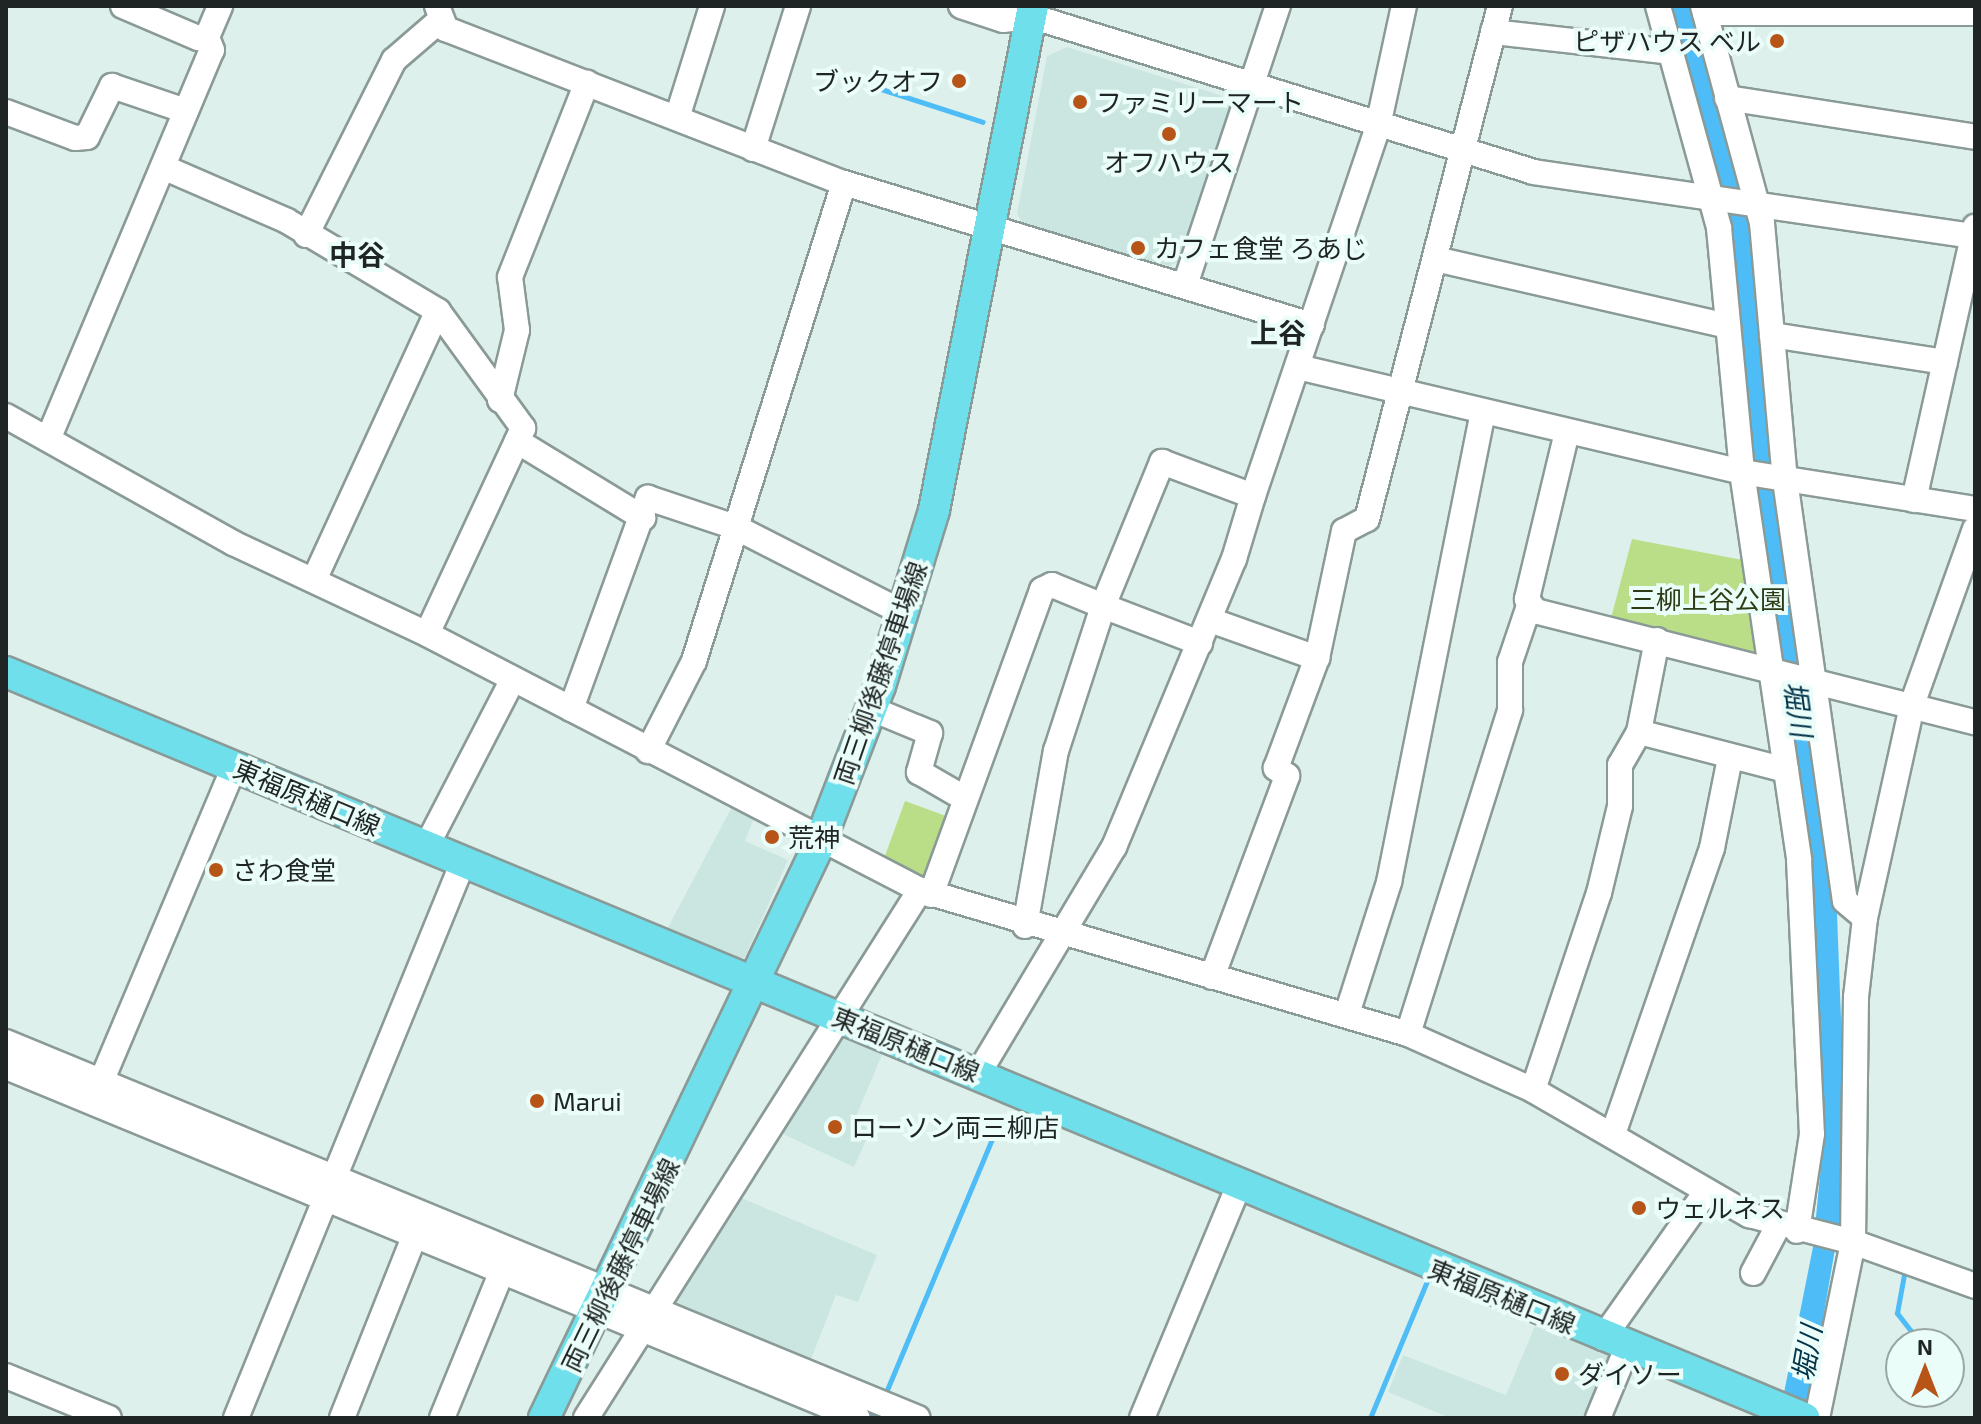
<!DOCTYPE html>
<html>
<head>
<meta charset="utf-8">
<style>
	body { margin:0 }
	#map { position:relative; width:1981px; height:1424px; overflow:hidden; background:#def0ec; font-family:"Exo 2","Noto Sans JP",sans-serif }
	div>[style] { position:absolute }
	.built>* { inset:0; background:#cbe6e0 }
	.green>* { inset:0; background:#b9de87; transform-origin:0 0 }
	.water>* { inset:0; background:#4ebcf6 }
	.stream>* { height:5px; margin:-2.5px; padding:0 2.5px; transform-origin:2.5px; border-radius:2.5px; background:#4ebcf6 }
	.river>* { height:28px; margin:-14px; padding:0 14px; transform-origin:14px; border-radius:14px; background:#4ebcf6 }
	.roads { filter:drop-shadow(2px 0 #8a9a97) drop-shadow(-2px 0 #8a9a97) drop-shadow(0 2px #8a9a97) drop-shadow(0 -2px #8a9a97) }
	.minor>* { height:24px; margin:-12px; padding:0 12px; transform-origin:12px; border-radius:12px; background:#fff }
	.major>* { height:30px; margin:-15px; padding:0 15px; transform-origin:15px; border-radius:15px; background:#6fdfec }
	.dots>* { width:22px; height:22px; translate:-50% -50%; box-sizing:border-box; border:4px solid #ebfdf9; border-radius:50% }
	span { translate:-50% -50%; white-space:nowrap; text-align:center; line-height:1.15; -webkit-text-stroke:8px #ebfdf9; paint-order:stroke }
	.poi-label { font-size:26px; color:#1f2524 }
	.right { translate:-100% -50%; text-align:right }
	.left { translate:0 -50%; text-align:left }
	.park-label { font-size:26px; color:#2d3c16 }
	.street-label { font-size:26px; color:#1f2524 }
	.neighbourhood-label { font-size:28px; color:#1f2524; font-weight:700 }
	.water-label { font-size:28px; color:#02344b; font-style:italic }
	.frame { position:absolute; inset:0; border:8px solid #1f2524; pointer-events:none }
	.north { position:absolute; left:1885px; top:1328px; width:80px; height:80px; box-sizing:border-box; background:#ebfdf9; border:2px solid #99a7a4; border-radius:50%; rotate:0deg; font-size:22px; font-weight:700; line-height:32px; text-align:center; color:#1f2524 }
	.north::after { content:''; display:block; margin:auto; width:28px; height:36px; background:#b75518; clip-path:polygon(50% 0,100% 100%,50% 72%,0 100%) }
</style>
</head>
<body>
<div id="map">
	<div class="built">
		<i style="clip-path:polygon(1067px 47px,1226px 97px,1232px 109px,1182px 260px,1169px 266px,1025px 226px,1017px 214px,1047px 56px)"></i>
		<i style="clip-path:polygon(735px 801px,757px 811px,745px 841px,788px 860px,745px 957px,736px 960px,666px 931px)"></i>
		<i style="clip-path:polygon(842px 1031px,884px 1050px,854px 1121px,871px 1129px,854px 1167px,776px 1131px)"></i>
		<i style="clip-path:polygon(739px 1197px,877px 1255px,858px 1302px,836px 1295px,808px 1367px,667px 1309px)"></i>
		<i style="clip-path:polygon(1537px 1321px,1617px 1355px,1592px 1418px,1450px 1418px,1388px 1392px,1403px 1355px,1506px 1395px)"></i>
	</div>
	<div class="green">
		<i style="clip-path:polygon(1632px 539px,1748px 561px,1762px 651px,1756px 656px,1610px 622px)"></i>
		<i style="left:905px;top:801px;width:54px;height:69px;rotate:20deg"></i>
	</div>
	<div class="water">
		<i style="clip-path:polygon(1667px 6px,1694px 6px,1745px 181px,1835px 860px,1847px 1179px,1806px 1418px,1779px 1418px,1813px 1247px,1821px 1166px,1819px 1090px,1728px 221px)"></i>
	</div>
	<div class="stream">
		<i style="left:878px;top:88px;width:110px;rotate:17.9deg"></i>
		<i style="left:1904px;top:1344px;width:15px;rotate:-62deg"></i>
		<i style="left:1911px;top:1331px;width:23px;rotate:-128deg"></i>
		<i style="left:1897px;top:1313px;width:45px;rotate:-79.7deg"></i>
		<i style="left:1975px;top:1368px;width:29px;rotate:90deg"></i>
		<i style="left:1938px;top:1392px;width:8px;rotate:50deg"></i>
		<i style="left:884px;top:1397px;width:303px;rotate:-67.3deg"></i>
		<i style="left:1370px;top:1418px;width:154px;rotate:-67.4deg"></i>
	</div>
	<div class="river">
		<i style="left:835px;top:1397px;width:55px;rotate:22.4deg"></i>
	</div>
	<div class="roads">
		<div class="minor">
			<i style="left:123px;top:6px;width:82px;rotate:23.1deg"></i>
			<i style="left:198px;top:38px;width:9px;rotate:-6deg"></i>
			<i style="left:207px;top:37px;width:34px;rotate:-67deg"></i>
			<i style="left:437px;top:6px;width:25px;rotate:69deg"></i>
			<i style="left:446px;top:29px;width:427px;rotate:21.2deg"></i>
			<i style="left:844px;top:183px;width:489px;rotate:16.9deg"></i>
			<i style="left:961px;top:6px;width:44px;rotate:18.4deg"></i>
			<i style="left:1003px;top:20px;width:31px;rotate:-6deg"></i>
			<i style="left:1034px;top:17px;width:523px;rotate:17.22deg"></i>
			<i style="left:1534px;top:172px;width:446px;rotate:8.3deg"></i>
			<i style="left:1658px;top:6px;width:230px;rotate:74.6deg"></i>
			<i style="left:1719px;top:228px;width:245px;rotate:84.6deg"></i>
			<i style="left:1742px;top:472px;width:392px;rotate:81.6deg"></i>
			<i style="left:1799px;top:860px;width:274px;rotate:87.3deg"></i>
			<i style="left:1812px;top:1134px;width:98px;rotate:98.8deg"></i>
			<i style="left:1703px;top:6px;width:225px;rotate:74.8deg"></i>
			<i style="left:1762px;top:223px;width:258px;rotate:84.9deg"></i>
			<i style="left:1785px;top:480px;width:425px;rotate:81.9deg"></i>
			<i style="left:1845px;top:901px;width:26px;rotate:40deg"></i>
			<i style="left:1705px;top:13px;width:270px"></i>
			<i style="left:1493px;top:32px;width:178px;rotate:6.4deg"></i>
			<i style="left:1727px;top:98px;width:251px;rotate:8.9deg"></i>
			<i style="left:6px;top:112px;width:74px;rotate:20.6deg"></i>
			<i style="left:75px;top:138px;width:12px;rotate:-5deg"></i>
			<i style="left:87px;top:137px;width:57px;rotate:-63.9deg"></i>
			<i style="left:112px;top:86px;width:78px;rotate:18.7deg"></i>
			<i style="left:677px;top:118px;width:117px;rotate:-72.6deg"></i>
			<i style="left:753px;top:149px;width:150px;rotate:-72.5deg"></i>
			<i style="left:163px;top:167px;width:135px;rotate:23.5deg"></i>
			<i style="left:287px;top:221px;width:176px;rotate:30.8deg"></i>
			<i style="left:438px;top:311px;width:145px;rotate:54deg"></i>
			<i style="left:523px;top:428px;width:227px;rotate:115deg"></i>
			<i style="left:306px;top:235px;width:196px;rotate:-63.3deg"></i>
			<i style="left:394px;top:60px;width:58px;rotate:-40.8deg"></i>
			<i style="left:1435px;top:259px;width:300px;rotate:12.9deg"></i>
			<i style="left:1186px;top:282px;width:291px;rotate:-71.6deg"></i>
			<i style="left:1772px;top:335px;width:175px;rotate:8.9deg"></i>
			<i style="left:1298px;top:367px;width:456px;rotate:13.3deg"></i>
			<i style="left:1742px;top:472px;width:236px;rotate:9deg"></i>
			<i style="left:500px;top:400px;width:72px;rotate:-76.3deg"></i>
			<i style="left:517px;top:330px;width:53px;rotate:-97.5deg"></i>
			<i style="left:510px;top:277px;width:209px;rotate:-68.4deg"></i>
			<i style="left:6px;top:416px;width:260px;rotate:29.2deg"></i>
			<i style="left:233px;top:543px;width:214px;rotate:25.1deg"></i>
			<i style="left:427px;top:634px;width:556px;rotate:27.44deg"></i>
			<i style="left:920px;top:890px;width:509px;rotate:16.44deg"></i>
			<i style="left:1408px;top:1034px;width:137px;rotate:24.1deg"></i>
			<i style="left:1533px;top:1090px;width:250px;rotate:30.1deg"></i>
			<i style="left:1749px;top:1215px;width:107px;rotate:14.6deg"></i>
			<i style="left:1853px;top:1242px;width:130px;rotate:19.8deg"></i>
			<i style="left:1567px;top:432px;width:172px;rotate:103.5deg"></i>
			<i style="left:1527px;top:599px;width:14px;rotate:56deg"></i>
			<i style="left:1535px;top:611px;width:454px;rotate:14.2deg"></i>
			<i style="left:49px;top:437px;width:420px;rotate:-67.2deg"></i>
			<i style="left:212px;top:50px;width:14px;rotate:-111deg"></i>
			<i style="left:517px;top:441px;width:148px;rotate:31.4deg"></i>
			<i style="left:1914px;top:500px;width:280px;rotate:-77.4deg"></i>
			<i style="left:314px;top:580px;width:296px;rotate:-65.3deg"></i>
			<i style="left:1210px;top:620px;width:114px;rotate:19.6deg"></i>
			<i style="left:1317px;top:658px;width:130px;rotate:-78deg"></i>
			<i style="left:1344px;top:531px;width:26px;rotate:-28deg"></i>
			<i style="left:1367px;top:519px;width:530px;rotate:-75.47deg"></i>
			<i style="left:1657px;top:640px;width:94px;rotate:101.1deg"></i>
			<i style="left:1639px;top:732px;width:152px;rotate:14.5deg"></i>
			<i style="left:571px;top:709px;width:225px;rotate:-70deg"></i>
			<i style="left:648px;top:498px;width:92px;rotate:18.4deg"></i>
			<i style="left:735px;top:527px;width:190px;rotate:27deg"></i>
			<i style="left:872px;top:709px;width:63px;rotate:22.5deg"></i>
			<i style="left:930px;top:733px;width:41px;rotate:105.8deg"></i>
			<i style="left:919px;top:772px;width:52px;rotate:30deg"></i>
			<i style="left:648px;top:751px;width:101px;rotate:-62.9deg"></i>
			<i style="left:694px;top:661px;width:501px;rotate:-72.58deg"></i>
			<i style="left:426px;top:847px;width:189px;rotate:-62.6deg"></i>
			<i style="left:931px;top:895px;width:325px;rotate:-70deg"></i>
			<i style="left:1042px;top:590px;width:11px;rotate:-27deg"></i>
			<i style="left:1052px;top:585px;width:55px;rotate:22.4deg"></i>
			<i style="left:1103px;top:606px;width:156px;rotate:-67.7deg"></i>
			<i style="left:1162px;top:462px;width:97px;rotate:20.5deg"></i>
			<i style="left:1253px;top:496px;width:391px;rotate:-71.3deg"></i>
			<i style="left:1378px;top:126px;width:123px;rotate:-77.8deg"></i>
			<i style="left:1025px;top:926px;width:178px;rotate:-80deg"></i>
			<i style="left:1056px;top:751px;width:152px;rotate:-72deg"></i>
			<i style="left:1103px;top:606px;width:104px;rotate:20.9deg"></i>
			<i style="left:1212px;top:977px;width:215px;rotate:-69.5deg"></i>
			<i style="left:1287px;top:776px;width:14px;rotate:-144deg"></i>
			<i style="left:1276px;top:768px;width:117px;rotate:-69.6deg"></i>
			<i style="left:1347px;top:1014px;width:139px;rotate:-72.3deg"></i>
			<i style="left:1389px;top:882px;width:479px;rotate:-78.7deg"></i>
			<i style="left:1408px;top:1034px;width:340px;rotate:-72.5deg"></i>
			<i style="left:1510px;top:710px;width:48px;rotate:-90deg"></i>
			<i style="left:1510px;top:662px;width:59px;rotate:-71.3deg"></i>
			<i style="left:6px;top:1042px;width:986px;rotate:22.41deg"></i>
			<i style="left:6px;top:1067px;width:921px;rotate:22.39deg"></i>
			<i style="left:978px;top:1074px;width:265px;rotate:-59.1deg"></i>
			<i style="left:1114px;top:847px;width:312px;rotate:-67.4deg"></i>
			<i style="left:1234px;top:559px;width:66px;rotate:-73.2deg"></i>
			<i style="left:101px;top:1082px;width:342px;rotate:-67.1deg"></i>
			<i style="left:1533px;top:1090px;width:208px;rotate:-71.5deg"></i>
			<i style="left:1599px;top:893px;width:89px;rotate:-76.4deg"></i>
			<i style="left:1620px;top:806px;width:41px;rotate:-90deg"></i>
			<i style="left:1620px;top:765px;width:38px;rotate:-60deg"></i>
			<i style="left:1613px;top:1134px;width:303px;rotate:-70.9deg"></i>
			<i style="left:1712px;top:848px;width:92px;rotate:-78.7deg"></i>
			<i style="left:1753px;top:1273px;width:53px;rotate:-62deg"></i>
			<i style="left:1603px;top:1338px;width:179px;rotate:-54.8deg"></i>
			<i style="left:6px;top:1376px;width:111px;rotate:22.2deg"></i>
			<i style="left:236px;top:1418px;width:601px;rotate:-67.79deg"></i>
			<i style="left:342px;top:1418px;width:192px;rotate:-68.3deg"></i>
			<i style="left:442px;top:1418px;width:153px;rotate:-67.8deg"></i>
			<i style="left:586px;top:1418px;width:625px;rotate:-57.68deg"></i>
			<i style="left:1142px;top:1418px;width:250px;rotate:-67.4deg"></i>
			<i style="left:1598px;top:1418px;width:76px;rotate:-67.5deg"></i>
			<i style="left:1817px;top:1418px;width:180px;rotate:-78.4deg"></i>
			<i style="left:1853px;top:1242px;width:245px;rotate:-89.3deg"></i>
			<i style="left:1856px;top:997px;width:80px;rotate:-83.5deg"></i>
			<i style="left:1865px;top:918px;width:221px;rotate:-77.5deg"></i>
			<i style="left:1913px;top:702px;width:184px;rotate:-70.3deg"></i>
		</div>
		<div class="major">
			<i style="left:6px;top:672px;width:1947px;rotate:22.53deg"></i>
			<i style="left:544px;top:1418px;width:631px;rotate:-64.37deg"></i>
			<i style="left:817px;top:849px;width:175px;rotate:-68.9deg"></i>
			<i style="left:880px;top:686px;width:184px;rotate:-72.9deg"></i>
			<i style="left:934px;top:510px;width:514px;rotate:-78.89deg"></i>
		</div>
	</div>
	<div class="dots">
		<i style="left:1777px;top:41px;background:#b75518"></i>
		<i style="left:959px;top:81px;background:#b75518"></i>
		<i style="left:1080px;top:102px;background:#b75518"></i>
		<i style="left:1169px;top:134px;background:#b75518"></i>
		<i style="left:1138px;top:248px;background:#b75518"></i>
		<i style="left:772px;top:837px;background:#b75518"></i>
		<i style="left:216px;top:870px;background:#b75518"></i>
		<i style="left:537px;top:1101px;background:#b75518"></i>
		<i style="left:835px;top:1127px;background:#b75518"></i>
		<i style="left:1639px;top:1208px;background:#b75518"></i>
		<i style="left:1562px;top:1374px;background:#b75518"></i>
	</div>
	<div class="poi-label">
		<span class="right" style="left:1761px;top:41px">ピザハウス ベル</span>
		<span class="right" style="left:943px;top:81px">ブックオフ</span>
		<span class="left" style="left:1096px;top:102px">ファミリーマート</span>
		<span style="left:1169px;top:162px">オフハウス</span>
		<span class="left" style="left:1154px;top:248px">カフェ食堂 ろあじ</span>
		<span class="left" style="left:788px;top:837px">荒神</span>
		<span class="left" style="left:232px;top:870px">さわ食堂</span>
		<span class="left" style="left:553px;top:1101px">Marui</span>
		<span class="left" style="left:851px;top:1127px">ローソン両三柳店</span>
		<span class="left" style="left:1655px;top:1208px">ウェルネス</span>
		<span class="left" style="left:1578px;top:1374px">ダイソー</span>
	</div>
	<div class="park-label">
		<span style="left:1708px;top:599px">三柳上谷公園</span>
	</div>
	<div class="street-label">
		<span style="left:880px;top:673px;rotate:-71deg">両三柳後藤停車場線</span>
		<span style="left:307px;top:797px;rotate:23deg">東福原樋口線</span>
		<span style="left:906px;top:1044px;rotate:22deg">東福原樋口線</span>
		<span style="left:620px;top:1265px;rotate:-64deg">両三柳後藤停車場線</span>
		<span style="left:1502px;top:1296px;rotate:22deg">東福原樋口線</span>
	</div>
	<div class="neighbourhood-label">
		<span style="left:357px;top:254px">中谷</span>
		<span style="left:1278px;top:332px">上谷</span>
	</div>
	<div class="water-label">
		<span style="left:1799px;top:709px;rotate:82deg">堀川</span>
		<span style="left:1806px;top:1353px;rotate:-80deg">堀川</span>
	</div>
	<div class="frame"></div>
	<div class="north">N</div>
</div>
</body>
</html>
